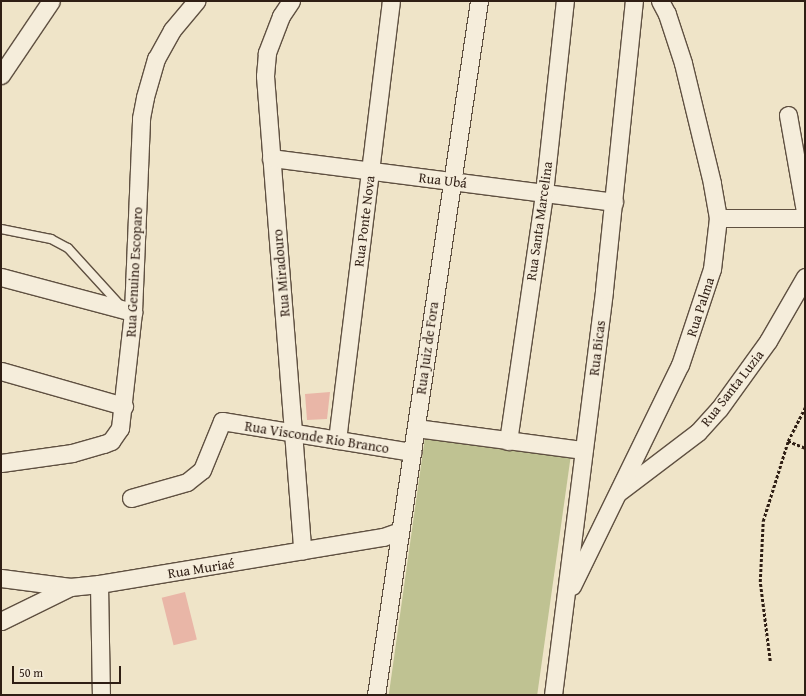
<!DOCTYPE html>
<html>
<head>
<meta charset="utf-8">
<style>
	body { margin:0 }
	#map { position:relative; width:806px; height:696px; overflow:hidden; background:#efe4c8; font-family:"Gentium Book Plus",serif }
	div>[style] { position:absolute }
	.green>* { inset:0; background:#bfc292; transform-origin:0 0 }
	.building>* { inset:0; background:#e9b6a7; transform-origin:0 0 }
	.path>* { height:2.5px; margin-top:-1.25px; transform-origin:0; background:repeating-linear-gradient(90deg,#2f1e14 0 3px,transparent 0 5px) }
	.roads { filter:drop-shadow(1px 0 #5f5041) drop-shadow(-1px 0 #5f5041) drop-shadow(0 1px #5f5041) drop-shadow(0 -1px #5f5041) }
	.service>* { height:8px; margin:-4px; padding:0 4px; transform-origin:4px; border-radius:4px; background:#f5eddb }
	.minor>* { height:17px; margin:-8.5px; padding:0 8.5px; transform-origin:8.5px; border-radius:8.5px; background:#f5eddb }
	span { translate:-50% -50%; white-space:nowrap; text-align:center; line-height:1.15; -webkit-text-stroke:3px #f5eddb; paint-order:stroke }
	.street-label { font-size:14px; color:#2f1e14 }
	.frame { position:absolute; inset:0; border:2px solid #2f1e14; pointer-events:none }
	.scale { position:absolute; left:12px; top:666px; width:109px; height:18px; box-sizing:border-box; border:2px solid #2f1e14; border-top:0; padding-left:5px; font-size:12px; line-height:14px; white-space:nowrap; color:#2f1e14; -webkit-text-stroke:3px #f5eddb; paint-order:stroke }
</style>
</head>
<body>
<div id="map">
	<div class="green">
		<i style="left:425px;top:437px;width:147px;height:261px;rotate:8deg"></i>
	</div>
	<div class="building">
		<i style="clip-path:polygon(330px 392px,327px 419px,307px 420px,305px 394px)"></i>
		<i style="left:185px;top:592px;width:49px;height:24px;rotate:76deg"></i>
	</div>
	<div class="path">
		<i style="left:788px;top:441px;width:18px;rotate:22deg"></i>
		<i style="left:770px;top:661px;width:80px;rotate:-97.2deg"></i>
		<i style="left:760px;top:582px;width:61px;rotate:-87.2deg"></i>
		<i style="left:763px;top:521px;width:84px;rotate:-72.6deg"></i>
		<i style="left:788px;top:441px;width:38px;rotate:-63deg"></i>
	</div>
	<div class="roads">
		<div class="service">
			<i style="left:1px;top:229px;width:51px;rotate:11.3deg"></i>
			<i style="left:51px;top:239px;width:19px;rotate:28deg"></i>
			<i style="left:68px;top:248px;width:79px;rotate:47.6deg"></i>
		</div>
		<div class="minor">
			<i style="left:291px;top:1px;width:18px;rotate:124deg"></i>
			<i style="left:281px;top:16px;width:40px;rotate:111deg"></i>
			<i style="left:267px;top:53px;width:23px;rotate:95deg"></i>
			<i style="left:265px;top:76px;width:476px;rotate:85.5deg"></i>
			<i style="left:1px;top:75px;width:89px;rotate:-56deg"></i>
			<i style="left:788px;top:115px;width:97px;rotate:80deg"></i>
			<i style="left:271px;top:158px;width:346px;rotate:7.3deg"></i>
			<i style="left:718px;top:218px;width:87px"></i>
			<i style="left:1px;top:277px;width:137px;rotate:14.9deg"></i>
			<i style="left:1px;top:371px;width:128px;rotate:15.9deg"></i>
			<i style="left:416px;top:428px;width:169px;rotate:7.5deg"></i>
			<i style="left:337px;top:440px;width:442px;rotate:-83deg"></i>
			<i style="left:508px;top:441px;width:251px;rotate:-81.7deg"></i>
			<i style="left:544px;top:193px;width:193px;rotate:-83.8deg"></i>
			<i style="left:1px;top:463px;width:72px;rotate:-8deg"></i>
			<i style="left:72px;top:453px;width:33px;rotate:-16deg"></i>
			<i style="left:104px;top:444px;width:8px;rotate:-23deg"></i>
			<i style="left:111px;top:441px;width:16px;rotate:-55deg"></i>
			<i style="left:120px;top:428px;width:117px;rotate:-83.6deg"></i>
			<i style="left:133px;top:312px;width:194px;rotate:-87.6deg"></i>
			<i style="left:141px;top:118px;width:21px;rotate:-79deg"></i>
			<i style="left:145px;top:97px;width:40px;rotate:-74deg"></i>
			<i style="left:156px;top:59px;width:33px;rotate:-61deg"></i>
			<i style="left:172px;top:30px;width:38px;rotate:-50deg"></i>
			<i style="left:619px;top:492px;width:99px;rotate:-37.2deg"></i>
			<i style="left:698px;top:432px;width:31px;rotate:-48deg"></i>
			<i style="left:719px;top:409px;width:84px;rotate:-54.2deg"></i>
			<i style="left:768px;top:341px;width:74px;rotate:-60deg"></i>
			<i style="left:131px;top:498px;width:58px;rotate:-15.9deg"></i>
			<i style="left:187px;top:482px;width:19px;rotate:-39deg"></i>
			<i style="left:202px;top:470px;width:53px;rotate:-67.8deg"></i>
			<i style="left:222px;top:421px;width:193px;rotate:9.3deg"></i>
			<i style="left:1px;top:578px;width:70px;rotate:7.4deg"></i>
			<i style="left:70px;top:587px;width:29px;rotate:-6deg"></i>
			<i style="left:99px;top:584px;width:288px;rotate:-9.4deg"></i>
			<i style="left:383px;top:537px;width:18px;rotate:-19deg"></i>
			<i style="left:99px;top:584px;width:111px;rotate:89deg"></i>
			<i style="left:572px;top:586px;width:246px;rotate:-64deg"></i>
			<i style="left:680px;top:365px;width:101px;rotate:-71.6deg"></i>
			<i style="left:712px;top:269px;width:51px;rotate:-83.3deg"></i>
			<i style="left:718px;top:218px;width:36px;rotate:-100deg"></i>
			<i style="left:712px;top:183px;width:123px;rotate:-103.6deg"></i>
			<i style="left:683px;top:63px;width:52px;rotate:-108.1deg"></i>
			<i style="left:667px;top:14px;width:15px;rotate:-118deg"></i>
			<i style="left:1px;top:621px;width:77px;rotate:-26.2deg"></i>
			<i style="left:376px;top:695px;width:702px;rotate:-81.56deg"></i>
			<i style="left:553px;top:695px;width:408px;rotate:-82.8deg"></i>
			<i style="left:604px;top:290px;width:291px;rotate:-84.1deg"></i>
		</div>
	</div>
	<div class="street-label">
		<span style="left:443px;top:180px;rotate:7deg">Rua Ubá</span>
		<span style="left:364px;top:221px;rotate:-83deg">Rua Ponte Nova</span>
		<span style="left:539px;top:221px;rotate:-82deg">Rua Santa Marcelina</span>
		<span style="left:134px;top:272px;rotate:-87deg">Rua Genuino Escoparo</span>
		<span style="left:281px;top:273px;rotate:-95deg">Rua Miradouro</span>
		<span style="left:700px;top:307px;rotate:-72deg">Rua Palma</span>
		<span style="left:427px;top:348px;rotate:-82deg">Rua Juiz de Fora</span>
		<span style="left:597px;top:348px;rotate:-83deg">Rua Bicas</span>
		<span style="left:732px;top:388px;rotate:-52deg">Rua Santa Luzia</span>
		<span style="left:317px;top:437px;rotate:9deg">Rua Visconde Rio Branco</span>
		<span style="left:201px;top:568px;rotate:-9deg">Rua Muriaé</span>
	</div>
	<div class="frame"></div>
	<div class="scale">50 m</div>
</div>
</body>
</html>
